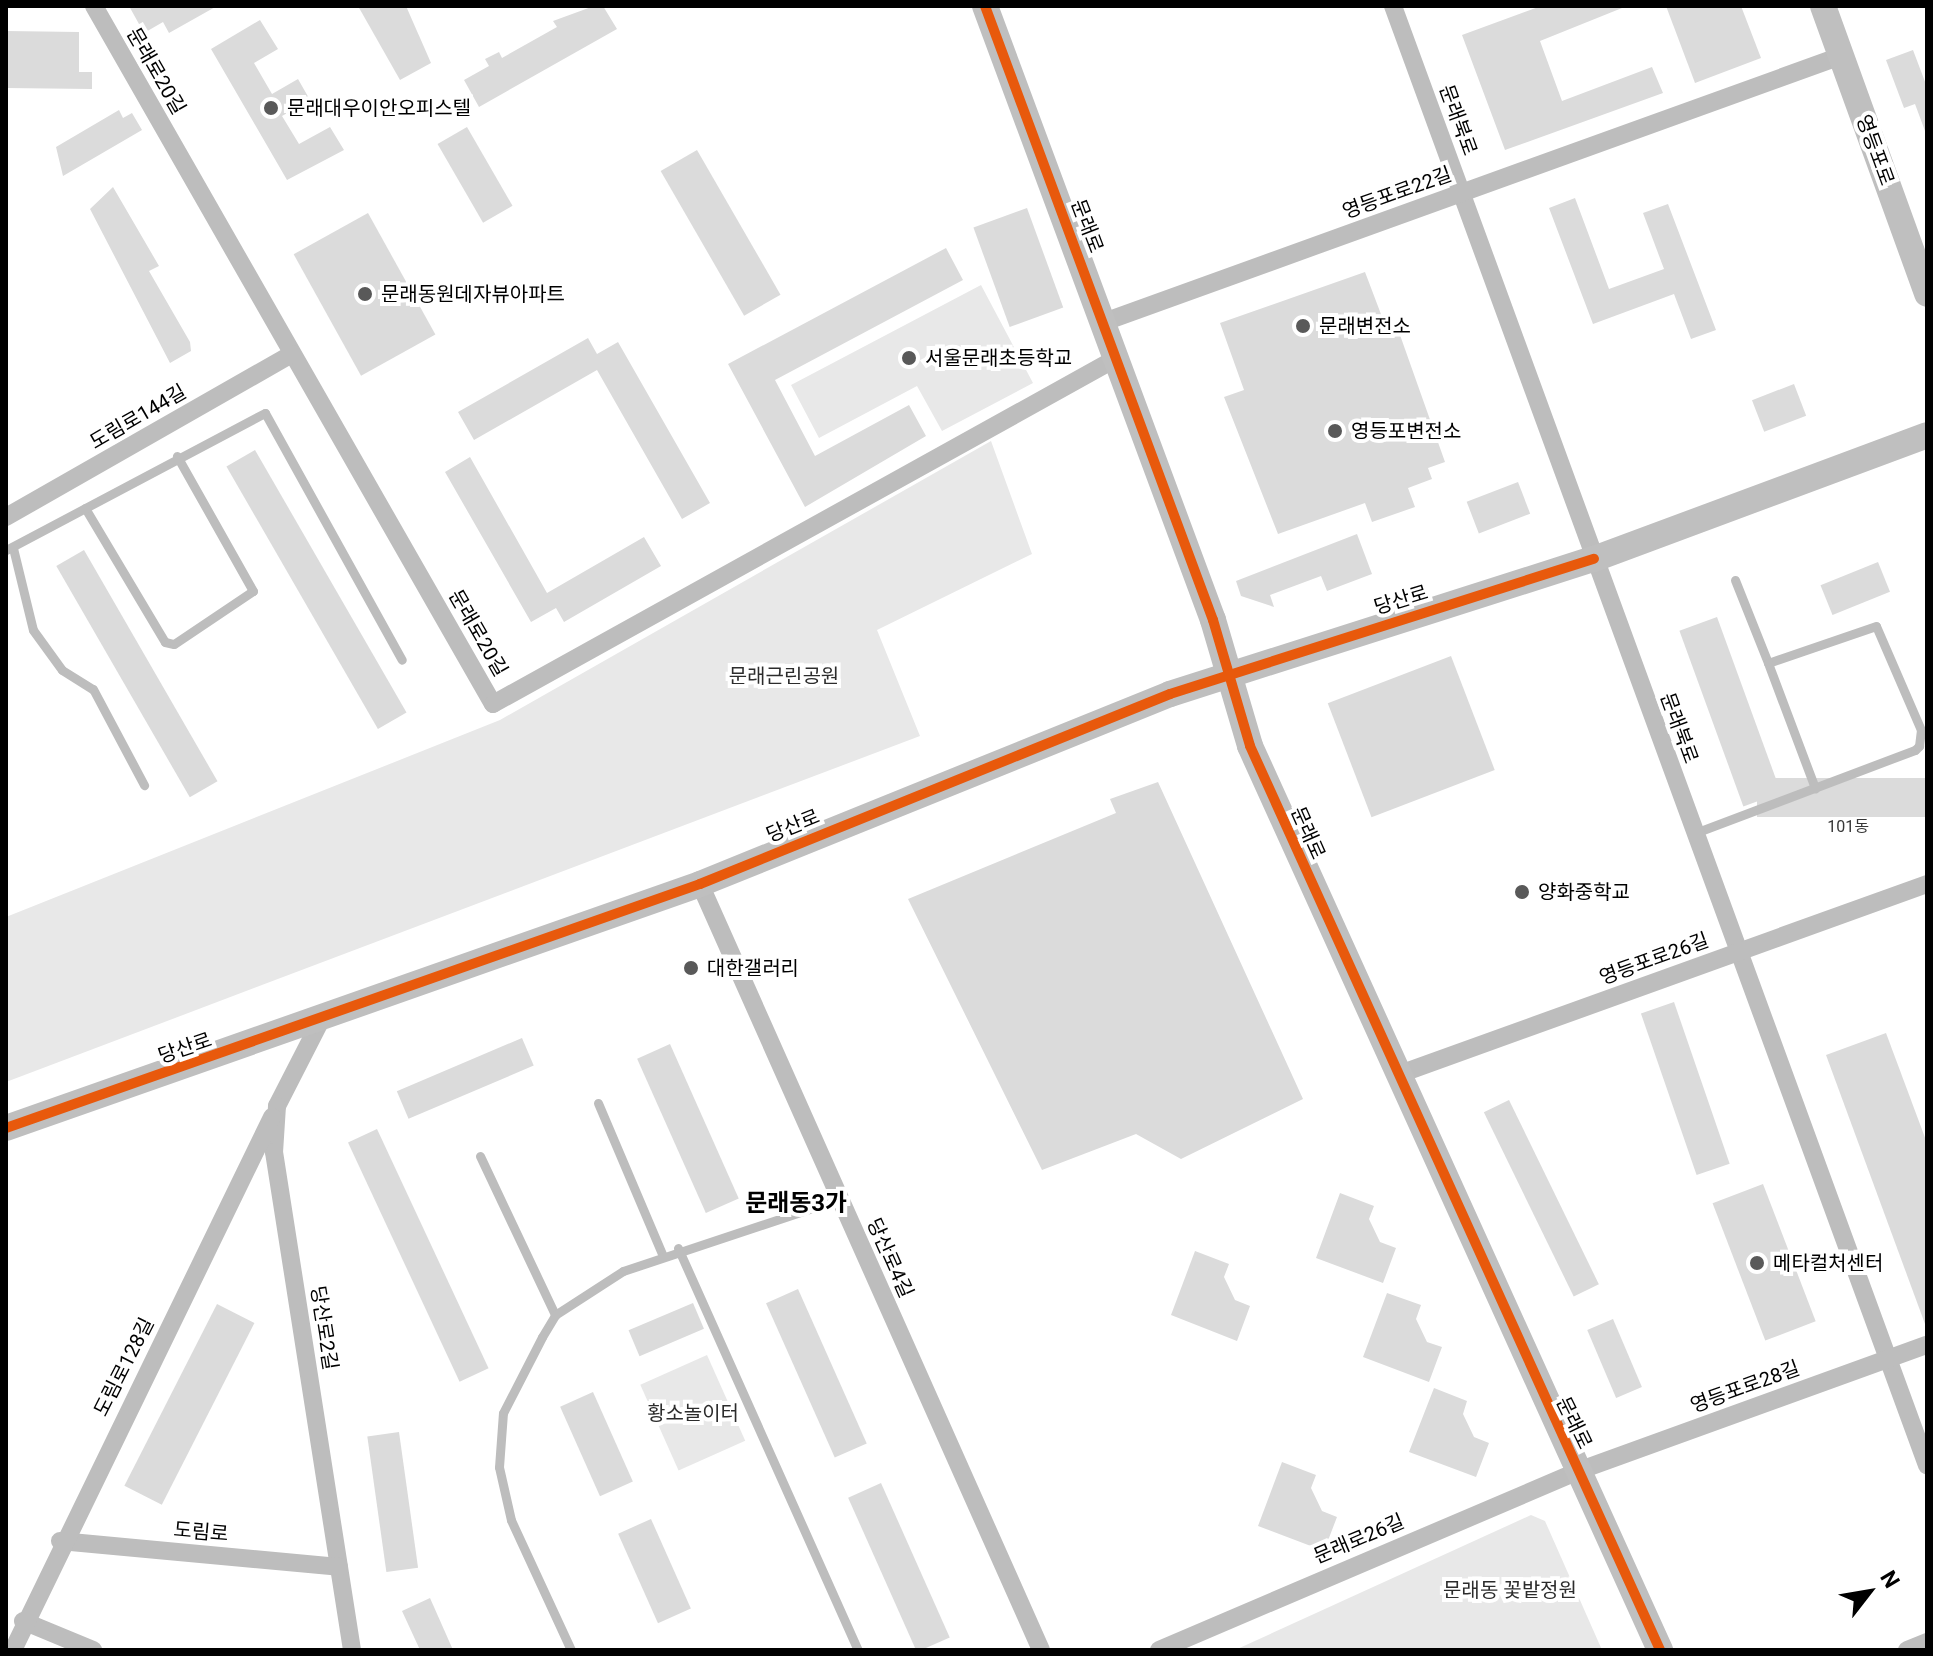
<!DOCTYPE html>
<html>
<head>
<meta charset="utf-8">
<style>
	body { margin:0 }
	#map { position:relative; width:1933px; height:1656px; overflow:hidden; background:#fff; font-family:Roboto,"Noto Sans KR",sans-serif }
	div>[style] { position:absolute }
	.green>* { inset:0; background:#e8e8e8; transform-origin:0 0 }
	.building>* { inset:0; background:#dbdbdb; transform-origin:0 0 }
	.lane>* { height:9px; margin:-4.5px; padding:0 4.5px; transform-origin:4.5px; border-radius:4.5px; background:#bdbdbd }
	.street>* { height:18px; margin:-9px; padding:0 9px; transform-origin:9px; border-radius:9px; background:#bdbdbd }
	.secondary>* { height:26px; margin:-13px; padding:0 13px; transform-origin:13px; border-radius:13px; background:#bfbfbf }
	.cycleway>* { height:10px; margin:-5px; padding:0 5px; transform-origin:5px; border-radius:5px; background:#e8590c }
	.dots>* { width:22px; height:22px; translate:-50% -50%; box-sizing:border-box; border:4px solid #fff; border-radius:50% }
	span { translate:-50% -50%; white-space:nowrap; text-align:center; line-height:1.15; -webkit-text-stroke:8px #fff; paint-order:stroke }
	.number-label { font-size:16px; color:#373737 }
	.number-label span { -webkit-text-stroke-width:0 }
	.street-label { font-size:20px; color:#000 }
	.poi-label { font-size:20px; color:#000 }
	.left { translate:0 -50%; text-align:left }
	.park-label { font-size:20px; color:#2c2c2c }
	.quarter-label { font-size:24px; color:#000; font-weight:700 }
	.frame { position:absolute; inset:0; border:8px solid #000; pointer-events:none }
	.north { position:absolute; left:1829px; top:1552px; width:80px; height:80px; -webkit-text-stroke:6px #fff; paint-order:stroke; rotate:59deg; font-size:22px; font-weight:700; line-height:32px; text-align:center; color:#000 }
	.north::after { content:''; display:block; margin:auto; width:28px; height:36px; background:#000; clip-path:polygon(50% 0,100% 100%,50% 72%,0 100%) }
</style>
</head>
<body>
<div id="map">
	<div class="green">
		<i style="clip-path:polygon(981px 285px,1033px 383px,942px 431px,917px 386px,819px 438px,791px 385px)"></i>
		<i style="clip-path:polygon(991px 441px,1032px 554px,877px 630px,920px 736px,6px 1082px,6px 917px,500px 720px)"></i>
		<i style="left:707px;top:1355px;width:94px;height:73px;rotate:66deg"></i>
		<i style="clip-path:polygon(1531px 1515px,1545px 1521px,1602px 1650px,1235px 1650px)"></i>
	</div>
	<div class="building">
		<i style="clip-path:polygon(129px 6px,217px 6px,169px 33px,163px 22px,144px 33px)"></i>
		<i style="clip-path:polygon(358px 6px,406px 6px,431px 63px,400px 80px)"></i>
		<i style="clip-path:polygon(594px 6px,603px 6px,617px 29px,479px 107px,464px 80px,489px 66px,485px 59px,499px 52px,502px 58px,557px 27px,553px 21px)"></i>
		<i style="clip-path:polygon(1541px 6px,1627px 6px,1540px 41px,1562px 101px,1652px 67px,1663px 93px,1505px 150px,1462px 35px)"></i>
		<i style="clip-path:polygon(1666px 6px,1741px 6px,1761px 58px,1695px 83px)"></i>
		<i style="clip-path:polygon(260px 20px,278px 49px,254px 63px,272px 94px,298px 79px,310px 100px,282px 116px,299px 144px,330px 127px,344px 150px,287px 180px,211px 49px)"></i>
		<i style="clip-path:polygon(6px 31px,79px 32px,79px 72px,92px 72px,92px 89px,6px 88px)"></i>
		<i style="clip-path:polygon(1913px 50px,1927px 87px,1925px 131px,1915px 104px,1904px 108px,1886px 60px)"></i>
		<i style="clip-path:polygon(119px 110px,123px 118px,132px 113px,142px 130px,63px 176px,56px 147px)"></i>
		<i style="left:467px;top:127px;width:91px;height:34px;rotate:60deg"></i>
		<i style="left:697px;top:150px;width:167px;height:42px;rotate:60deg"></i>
		<i style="clip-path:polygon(113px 187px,159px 266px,149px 271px,190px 342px,191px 351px,170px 363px,90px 209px)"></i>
		<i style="clip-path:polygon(1575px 198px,1609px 289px,1664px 269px,1643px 213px,1668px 204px,1716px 330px,1691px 339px,1674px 294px,1593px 324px,1549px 208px)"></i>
		<i style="left:1027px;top:208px;width:106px;height:57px;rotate:70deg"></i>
		<i style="left:368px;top:213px;width:139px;height:85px;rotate:61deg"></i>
		<i style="clip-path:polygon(946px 248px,963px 280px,775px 380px,815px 456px,909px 405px,926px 436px,805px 507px,728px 364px)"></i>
		<i style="clip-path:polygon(1365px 272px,1390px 338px,1400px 335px,1445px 462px,1428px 468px,1432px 479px,1408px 488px,1415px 507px,1372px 522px,1365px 503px,1278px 534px,1224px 397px,1244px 390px,1220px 323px)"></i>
		<i style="clip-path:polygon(588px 338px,597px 354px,618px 342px,710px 503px,682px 519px,597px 370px,474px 440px,458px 412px)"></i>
		<i style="left:1794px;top:384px;width:34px;height:45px;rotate:69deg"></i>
		<i style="left:255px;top:450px;width:303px;height:33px;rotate:60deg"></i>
		<i style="clip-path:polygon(470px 457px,547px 593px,644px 537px,661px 566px,564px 622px,556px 608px,531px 622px,445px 472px)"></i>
		<i style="left:1518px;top:482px;width:34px;height:55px;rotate:69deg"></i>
		<i style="clip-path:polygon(1357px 534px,1372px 574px,1327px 591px,1321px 576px,1270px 595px,1274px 607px,1241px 596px,1236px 581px)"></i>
		<i style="left:84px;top:550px;width:267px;height:32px;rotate:60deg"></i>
		<i style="left:1878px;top:562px;width:32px;height:62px;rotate:68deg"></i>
		<i style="left:1717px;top:617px;width:187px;height:40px;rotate:70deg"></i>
		<i style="left:1451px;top:656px;width:122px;height:132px;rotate:69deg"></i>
		<i style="left:1927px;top:778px;width:39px;height:170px;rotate:90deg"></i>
		<i style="clip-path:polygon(1158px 782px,1303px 1099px,1181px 1159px,1136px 1134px,1042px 1170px,908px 899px,1116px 813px,1110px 799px)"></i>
		<i style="left:1674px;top:1002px;width:171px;height:35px;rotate:71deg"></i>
		<i style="clip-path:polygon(1886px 1033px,1927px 1143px,1925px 1324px,1826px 1055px)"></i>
		<i style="left:522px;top:1038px;width:30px;height:136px;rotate:67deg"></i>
		<i style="left:670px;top:1044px;width:169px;height:36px;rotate:66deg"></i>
		<i style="left:1509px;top:1100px;width:205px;height:28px;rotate:64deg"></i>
		<i style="left:377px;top:1129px;width:264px;height:32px;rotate:65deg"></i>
		<i style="left:1763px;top:1184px;width:147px;height:54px;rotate:69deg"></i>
		<i style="clip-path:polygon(1340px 1193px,1374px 1206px,1369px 1219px,1380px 1242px,1396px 1248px,1383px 1283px,1316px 1258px)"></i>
		<i style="clip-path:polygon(1195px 1251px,1229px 1264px,1224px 1277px,1235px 1300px,1250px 1306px,1237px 1341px,1171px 1315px)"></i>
		<i style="left:798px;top:1289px;width:169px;height:35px;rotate:66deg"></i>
		<i style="clip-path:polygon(1387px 1293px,1421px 1305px,1416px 1319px,1427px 1342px,1442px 1347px,1429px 1382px,1363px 1357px)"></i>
		<i style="left:693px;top:1303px;width:28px;height:70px;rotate:67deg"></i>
		<i style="left:217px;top:1304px;width:42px;height:204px;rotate:27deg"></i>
		<i style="left:1613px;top:1319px;width:74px;height:28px;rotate:67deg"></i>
		<i style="clip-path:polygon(1434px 1388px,1467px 1401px,1463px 1414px,1474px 1437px,1489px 1443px,1476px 1477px,1409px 1452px)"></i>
		<i style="left:593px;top:1392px;width:98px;height:36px;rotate:66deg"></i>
		<i style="left:399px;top:1432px;width:137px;height:32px;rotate:82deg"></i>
		<i style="clip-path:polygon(1282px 1462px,1316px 1475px,1311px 1488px,1322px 1511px,1337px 1517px,1324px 1551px,1258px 1526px)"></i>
		<i style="left:881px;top:1483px;width:169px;height:36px;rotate:66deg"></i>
		<i style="left:651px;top:1519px;width:98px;height:36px;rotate:66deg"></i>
		<i style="clip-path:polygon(430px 1598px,453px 1650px,420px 1650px,402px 1611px)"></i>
	</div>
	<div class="lane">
		<i style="left:85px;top:508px;width:156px;rotate:59.2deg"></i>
		<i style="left:165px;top:642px;width:9px;rotate:13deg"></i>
		<i style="left:174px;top:644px;width:95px;rotate:-33.9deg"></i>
		<i style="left:253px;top:591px;width:155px;rotate:-119.4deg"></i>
		<i style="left:13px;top:548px;width:84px;rotate:76.3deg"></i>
		<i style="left:33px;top:630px;width:49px;rotate:54.1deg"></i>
		<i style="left:62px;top:670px;width:36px;rotate:32deg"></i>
		<i style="left:93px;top:689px;width:109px;rotate:62deg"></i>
		<i style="left:6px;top:550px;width:293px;rotate:-27.9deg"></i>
		<i style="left:265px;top:413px;width:282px;rotate:61deg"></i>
		<i style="left:1735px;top:580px;width:89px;rotate:68.3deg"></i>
		<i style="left:1695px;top:833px;width:235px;rotate:-20.7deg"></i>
		<i style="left:1915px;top:750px;width:6px;rotate:-45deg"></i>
		<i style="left:1919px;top:746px;width:16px;rotate:-83deg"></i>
		<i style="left:1921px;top:730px;width:113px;rotate:-113.4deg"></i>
		<i style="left:1876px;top:626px;width:114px;rotate:161.1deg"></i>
		<i style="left:1768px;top:663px;width:134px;rotate:69.4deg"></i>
		<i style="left:598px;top:1103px;width:164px;rotate:67deg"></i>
		<i style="left:480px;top:1156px;width:176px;rotate:64.7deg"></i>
		<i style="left:678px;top:1248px;width:440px;rotate:65.9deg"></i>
		<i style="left:571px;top:1650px;width:143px;rotate:-114.8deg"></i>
		<i style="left:511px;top:1520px;width:54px;rotate:-102.8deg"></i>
		<i style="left:499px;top:1467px;width:54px;rotate:-85.8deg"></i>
		<i style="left:503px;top:1413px;width:85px;rotate:-62.8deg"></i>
		<i style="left:542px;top:1337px;width:26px;rotate:-59deg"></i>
		<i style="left:555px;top:1315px;width:81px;rotate:-32.9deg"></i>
		<i style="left:623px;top:1271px;width:228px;rotate:-18.4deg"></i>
	</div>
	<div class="street">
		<i style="left:94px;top:6px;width:804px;rotate:60.25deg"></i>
		<i style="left:493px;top:704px;width:714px;rotate:-29.01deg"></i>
		<i style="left:1393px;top:6px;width:1554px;rotate:69.9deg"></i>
		<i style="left:1104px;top:322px;width:784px;rotate:-19.85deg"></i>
		<i style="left:6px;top:517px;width:329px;rotate:-29.7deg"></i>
		<i style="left:700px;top:884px;width:838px;rotate:66deg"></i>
		<i style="left:320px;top:1022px;width:94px;rotate:117.1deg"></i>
		<i style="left:277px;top:1106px;width:46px;rotate:93.7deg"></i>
		<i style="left:274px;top:1152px;width:504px;rotate:81.1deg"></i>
		<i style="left:1397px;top:1075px;width:563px;rotate:-19.82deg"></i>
		<i style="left:60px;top:1541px;width:280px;rotate:5.3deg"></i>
		<i style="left:23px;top:1621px;width:76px;rotate:22.5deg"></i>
		<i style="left:13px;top:1650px;width:593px;rotate:-64.08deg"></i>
		<i style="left:1159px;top:1650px;width:456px;rotate:-23.1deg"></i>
		<i style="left:1578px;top:1471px;width:371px;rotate:-19.9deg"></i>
		<i style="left:1907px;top:1650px;width:22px;rotate:-22deg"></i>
	</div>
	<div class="secondary">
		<i style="left:985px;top:6px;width:655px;rotate:69.63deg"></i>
		<i style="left:1213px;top:620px;width:131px;rotate:73.6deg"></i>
		<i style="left:1250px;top:746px;width:993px;rotate:65.6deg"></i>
		<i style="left:1823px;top:6px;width:306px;rotate:70.1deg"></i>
		<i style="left:6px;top:1128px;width:736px;rotate:-19.37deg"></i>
		<i style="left:700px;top:884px;width:507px;rotate:-22.01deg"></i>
		<i style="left:1170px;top:694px;width:445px;rotate:-17.7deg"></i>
		<i style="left:1594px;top:559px;width:355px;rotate:-20.4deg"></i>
	</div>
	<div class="cycleway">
		<i style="left:985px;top:6px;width:655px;rotate:69.63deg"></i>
		<i style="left:1213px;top:620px;width:131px;rotate:73.6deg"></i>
		<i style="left:1250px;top:746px;width:993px;rotate:65.6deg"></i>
		<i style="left:6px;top:1128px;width:736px;rotate:-19.37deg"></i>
		<i style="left:700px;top:884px;width:507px;rotate:-22.01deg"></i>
		<i style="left:1170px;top:694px;width:445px;rotate:-17.7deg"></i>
	</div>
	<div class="dots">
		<i style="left:271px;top:108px;background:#595959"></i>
		<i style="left:365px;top:294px;background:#595959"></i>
		<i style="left:1303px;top:326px;background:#595959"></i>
		<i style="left:909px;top:358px;background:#595959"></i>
		<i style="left:1335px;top:431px;background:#595959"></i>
		<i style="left:1522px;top:892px;background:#595959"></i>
		<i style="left:691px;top:968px;background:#595959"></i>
		<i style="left:1757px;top:1263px;background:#595959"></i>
	</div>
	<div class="number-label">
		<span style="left:1848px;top:827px">101동</span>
	</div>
	<div class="street-label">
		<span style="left:156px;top:71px;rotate:60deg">문래로20길</span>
		<span style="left:1458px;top:120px;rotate:70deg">문래북로</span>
		<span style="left:1875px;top:150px;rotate:70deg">영등포로</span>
		<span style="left:1397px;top:193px;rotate:-20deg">영등포로22길</span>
		<span style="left:1087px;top:226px;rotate:69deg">문래로</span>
		<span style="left:138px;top:417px;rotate:-30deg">도림로144길</span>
		<span style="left:1401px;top:600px;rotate:-17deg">당산로</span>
		<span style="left:478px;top:633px;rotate:60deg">문래로20길</span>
		<span style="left:1679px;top:728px;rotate:70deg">문래북로</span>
		<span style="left:793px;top:826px;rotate:-22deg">당산로</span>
		<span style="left:1308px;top:833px;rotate:66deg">문래로</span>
		<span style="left:1654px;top:959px;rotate:-20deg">영등포로26길</span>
		<span style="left:185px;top:1048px;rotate:-19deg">당산로</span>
		<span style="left:890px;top:1258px;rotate:66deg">당산로4길</span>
		<span style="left:324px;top:1328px;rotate:81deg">당산로2길</span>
		<span style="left:124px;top:1367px;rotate:-63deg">도림로128길</span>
		<span style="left:1745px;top:1387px;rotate:-20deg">영등포로28길</span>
		<span style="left:1574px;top:1423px;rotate:64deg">문래로</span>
		<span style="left:201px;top:1532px;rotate:5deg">도림로</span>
		<span style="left:1359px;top:1539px;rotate:-23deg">문래로26길</span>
	</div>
	<div class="poi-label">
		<span class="left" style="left:287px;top:108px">문래대우이안오피스텔</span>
		<span class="left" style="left:381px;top:294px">문래동원데자뷰아파트</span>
		<span class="left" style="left:1319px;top:326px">문래변전소</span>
		<span class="left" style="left:925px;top:358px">서울문래초등학교</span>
		<span class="left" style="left:1351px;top:431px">영등포변전소</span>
		<span class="left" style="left:1538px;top:892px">양화중학교</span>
		<span class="left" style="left:707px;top:968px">대한갤러리</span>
		<span class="left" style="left:1773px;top:1263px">메타컬처센터</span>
	</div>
	<div class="park-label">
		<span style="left:784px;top:676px">문래근린공원</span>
		<span style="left:693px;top:1413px">황소놀이터</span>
		<span style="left:1510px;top:1590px">문래동 꽃밭정원</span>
	</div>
	<div class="quarter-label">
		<span style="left:796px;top:1204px">문래동3가</span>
	</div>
	<div class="frame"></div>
	<div class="north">N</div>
</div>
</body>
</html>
